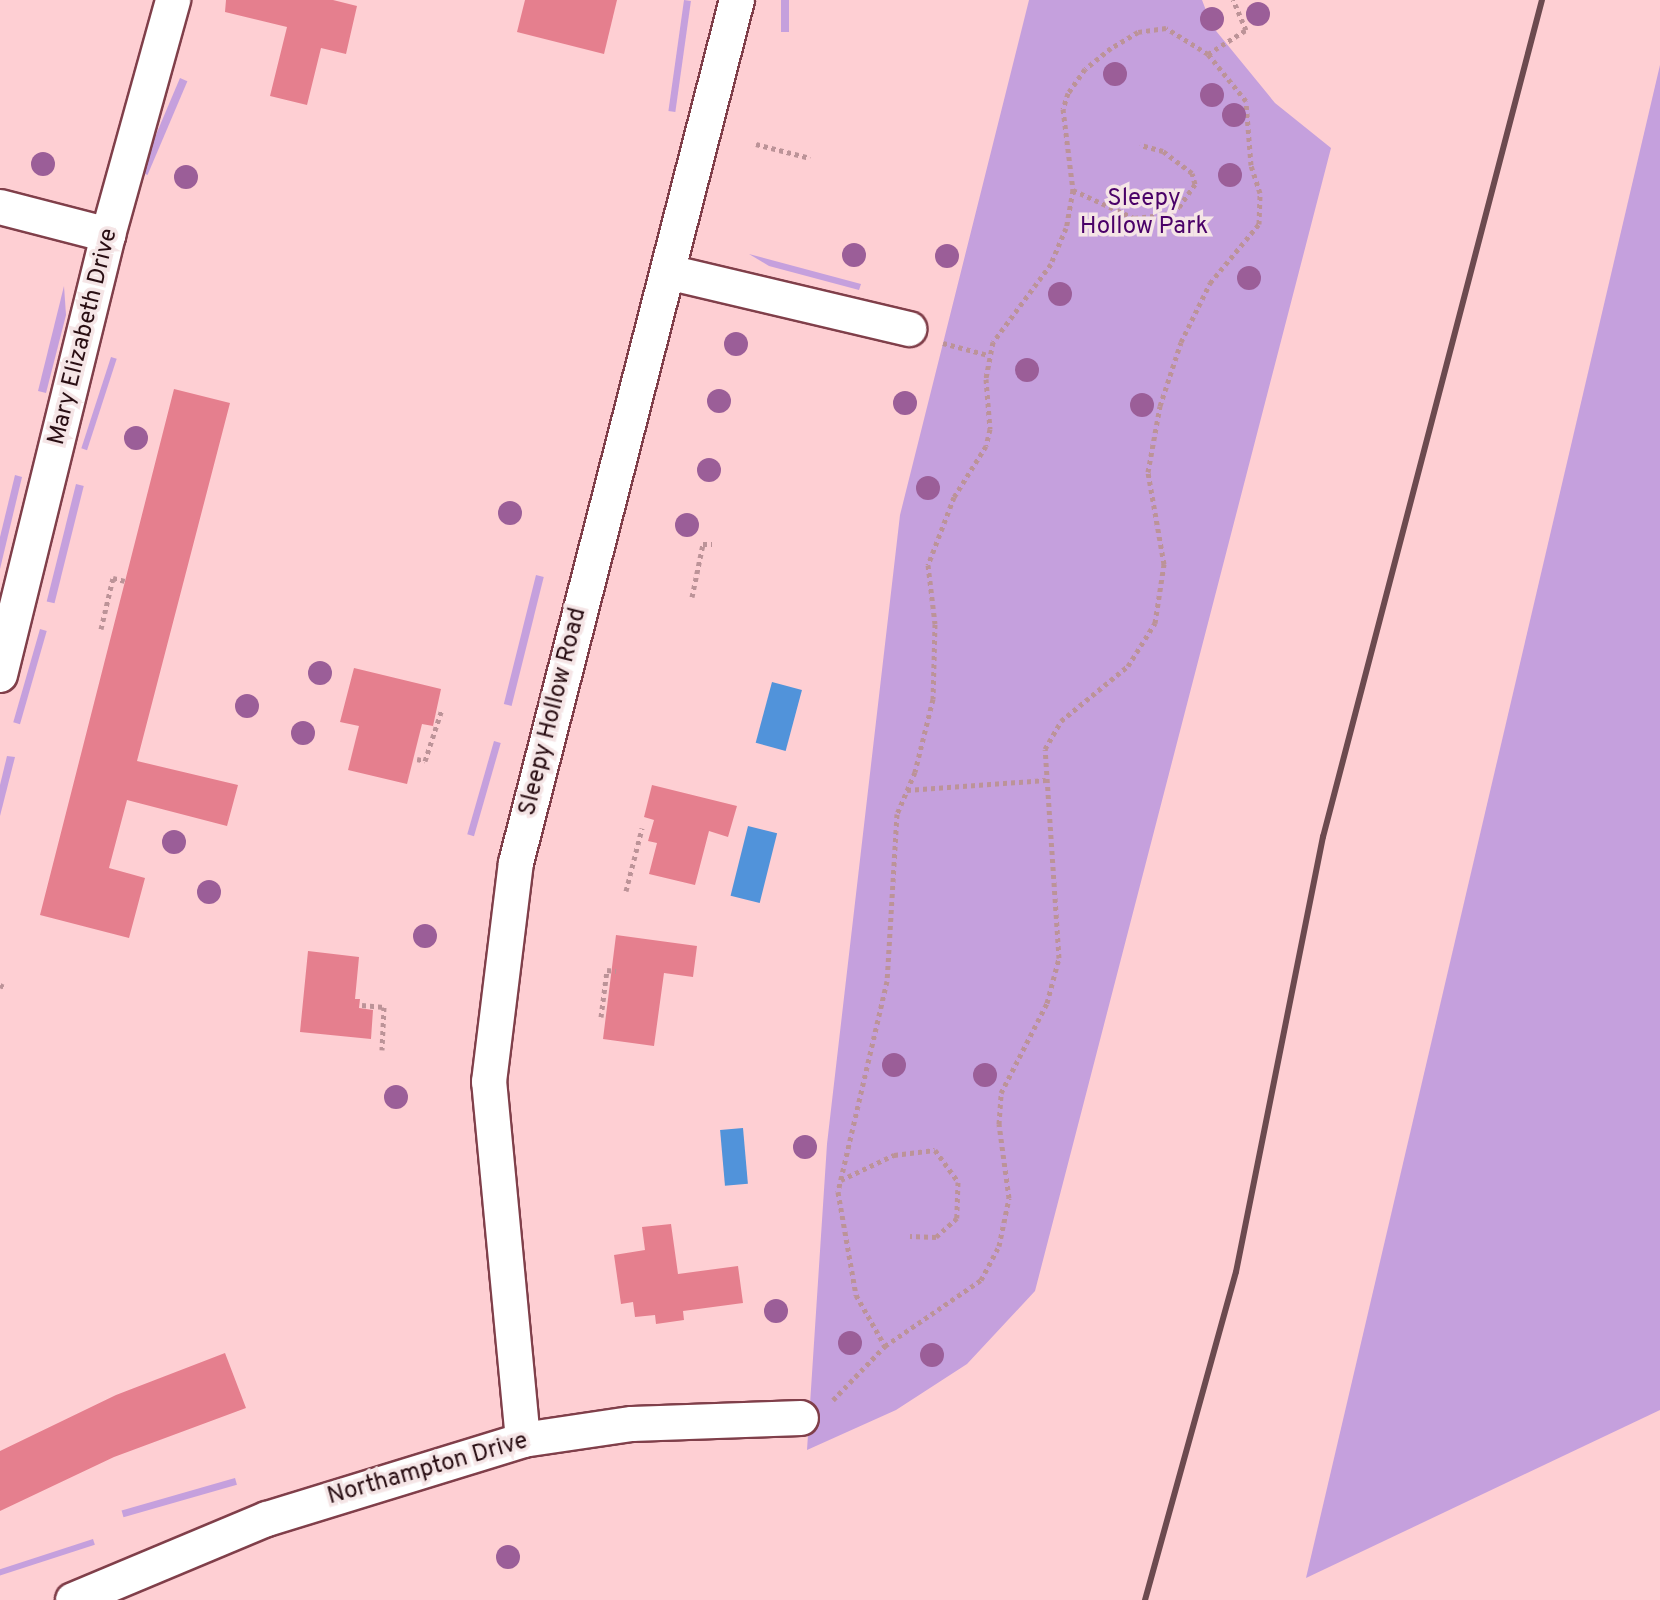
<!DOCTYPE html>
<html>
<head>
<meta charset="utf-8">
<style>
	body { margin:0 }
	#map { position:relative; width:1660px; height:1600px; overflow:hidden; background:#fecfd3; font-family:Overpass,sans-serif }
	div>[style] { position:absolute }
	.green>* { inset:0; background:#c5a0dd; transform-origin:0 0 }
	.water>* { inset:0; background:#5193da; transform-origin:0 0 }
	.building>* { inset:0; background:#e57f8e }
	.path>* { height:5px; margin-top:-2.5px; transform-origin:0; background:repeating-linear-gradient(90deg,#bc9398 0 4px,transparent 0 8px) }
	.roads { filter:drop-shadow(2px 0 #803f4a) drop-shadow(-2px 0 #803f4a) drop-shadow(0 2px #803f4a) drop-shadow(0 -2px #803f4a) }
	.minor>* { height:34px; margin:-17px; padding:0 17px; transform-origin:17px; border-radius:17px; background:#fff }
	.rail>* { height:6px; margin:-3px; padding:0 3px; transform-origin:3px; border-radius:3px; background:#6c4a4f }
	.trees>* { width:24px; height:24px; margin:-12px; border-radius:50%; background:#9b5e98 }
	span { translate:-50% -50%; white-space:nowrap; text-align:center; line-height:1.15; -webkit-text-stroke:7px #f5e5e6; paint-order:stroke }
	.park-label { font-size:24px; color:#4a0168 }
	.street-label { font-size:24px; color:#290e13 }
</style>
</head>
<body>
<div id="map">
	<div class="green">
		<i style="left:684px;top:0;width:7px;height:112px;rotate:8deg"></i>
		<i style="left:781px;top:0;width:8px;height:32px"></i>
		<i style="clip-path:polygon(1029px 0,1202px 0,1212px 26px,1275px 103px,1331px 148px,1035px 1291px,967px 1364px,896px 1410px,807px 1450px,827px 1144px,900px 515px)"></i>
		<i style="clip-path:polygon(1660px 65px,1660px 1410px,1306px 1578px)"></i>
		<i style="left:180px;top:78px;width:8px;height:102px;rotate:23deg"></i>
		<i style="clip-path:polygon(749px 254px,861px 284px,859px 290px,769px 266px)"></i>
		<i style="clip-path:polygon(64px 286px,66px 315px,46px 393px,38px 391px)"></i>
		<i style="left:111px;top:357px;width:6px;height:96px;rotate:18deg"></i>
		<i style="clip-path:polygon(15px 475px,22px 477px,0 569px,0 537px)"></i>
		<i style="left:76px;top:484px;width:8px;height:121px;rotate:14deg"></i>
		<i style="left:536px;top:575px;width:8px;height:133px;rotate:14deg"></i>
		<i style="left:40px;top:629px;width:7px;height:97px;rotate:16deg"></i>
		<i style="left:494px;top:741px;width:7px;height:97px;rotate:16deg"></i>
		<i style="clip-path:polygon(7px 756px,15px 757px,0 816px,0 785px)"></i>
		<i style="left:235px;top:1478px;width:7px;height:118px;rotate:74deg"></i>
		<i style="left:93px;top:1539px;width:6px;height:102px;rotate:72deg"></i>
	</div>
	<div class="water">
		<i style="left:772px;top:682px;width:31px;height:63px;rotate:15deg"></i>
		<i style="left:748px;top:826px;width:30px;height:72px;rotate:14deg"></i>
		<i style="left:743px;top:1128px;width:56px;height:23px;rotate:85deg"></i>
	</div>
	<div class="building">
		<i style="clip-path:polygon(226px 0,333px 0,357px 6px,346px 54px,321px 48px,307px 105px,270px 96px,287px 27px,225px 12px)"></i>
		<i style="clip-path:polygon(525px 0,617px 0,604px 54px,517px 32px)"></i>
		<i style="clip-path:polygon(174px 389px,230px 403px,137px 761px,238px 785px,227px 826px,127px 800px,109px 868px,145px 878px,129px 938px,40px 915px)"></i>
		<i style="clip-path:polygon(354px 668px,441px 689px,433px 726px,422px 724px,407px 784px,348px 770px,359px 726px,340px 722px)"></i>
		<i style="clip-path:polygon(652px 785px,737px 806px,728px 837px,709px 831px,695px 885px,649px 874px,657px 843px,648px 841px,654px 820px,644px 817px)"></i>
		<i style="clip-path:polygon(616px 935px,697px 946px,693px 977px,664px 973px,654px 1046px,603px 1039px)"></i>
		<i style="clip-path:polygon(308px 951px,359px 957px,355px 999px,360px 999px,359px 1008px,373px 1010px,371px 1039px,300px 1032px)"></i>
		<i style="clip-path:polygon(671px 1224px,678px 1274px,738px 1266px,743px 1303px,683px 1311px,684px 1320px,656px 1324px,655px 1315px,635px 1317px,633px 1302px,621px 1304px,614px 1255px,645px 1250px,642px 1227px)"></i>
		<i style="clip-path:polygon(225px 1353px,246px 1408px,114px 1457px,0 1511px,0 1451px,116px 1395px)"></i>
	</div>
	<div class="path">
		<i style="left:1208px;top:54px;width:45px;rotate:-32.3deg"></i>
		<i style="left:1246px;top:30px;width:33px;rotate:-113deg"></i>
		<i style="left:756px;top:144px;width:56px;rotate:14.5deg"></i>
		<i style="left:1073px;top:190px;width:67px;rotate:24.7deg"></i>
		<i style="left:1134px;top:218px;width:30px;rotate:-6deg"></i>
		<i style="left:1164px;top:215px;width:17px;rotate:-28deg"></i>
		<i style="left:1179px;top:207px;width:28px;rotate:-55deg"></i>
		<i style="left:1195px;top:184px;width:11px;rotate:-105deg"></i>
		<i style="left:1192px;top:173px;width:36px;rotate:-143deg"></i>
		<i style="left:1163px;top:151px;width:24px;rotate:-165deg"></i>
		<i style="left:943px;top:343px;width:47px;rotate:14.9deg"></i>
		<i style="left:692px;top:597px;width:54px;rotate:-78.3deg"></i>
		<i style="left:703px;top:544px;width:9px"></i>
		<i style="left:101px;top:629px;width:52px;rotate:-76.8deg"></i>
		<i style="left:113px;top:578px;width:12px;rotate:14deg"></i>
		<i style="left:417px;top:759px;width:8px;rotate:14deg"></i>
		<i style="left:425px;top:761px;width:55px;rotate:-71.9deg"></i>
		<i style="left:907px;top:790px;width:139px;rotate:-4.1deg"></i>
		<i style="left:626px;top:891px;width:65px;rotate:-75.7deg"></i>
		<i style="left:0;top:985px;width:4px;rotate:27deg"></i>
		<i style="left:362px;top:1005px;width:22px;rotate:5deg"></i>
		<i style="left:384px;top:1007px;width:43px;rotate:92.7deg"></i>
		<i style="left:601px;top:1017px;width:47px;rotate:-82.7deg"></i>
		<i style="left:607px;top:970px;width:9px;rotate:6deg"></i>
		<i style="left:841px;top:1180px;width:59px;rotate:-25.3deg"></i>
		<i style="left:894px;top:1155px;width:41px;rotate:-7deg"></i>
		<i style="left:935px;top:1150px;width:39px;rotate:54deg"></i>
		<i style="left:958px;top:1182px;width:36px;rotate:92deg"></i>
		<i style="left:957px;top:1218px;width:28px;rotate:138deg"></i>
		<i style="left:936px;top:1237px;width:26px;rotate:-178deg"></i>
		<i style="left:833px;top:1400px;width:75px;rotate:-46.1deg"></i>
		<i style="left:885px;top:1346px;width:116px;rotate:-34.5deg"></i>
		<i style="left:981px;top:1280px;width:38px;rotate:-62deg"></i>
		<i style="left:999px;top:1246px;width:49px;rotate:-78.2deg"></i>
		<i style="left:1009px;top:1198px;width:75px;rotate:-97.7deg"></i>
		<i style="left:999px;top:1124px;width:31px;rotate:-86deg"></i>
		<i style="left:1001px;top:1093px;width:101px;rotate:-62.9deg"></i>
		<i style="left:1047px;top:1003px;width:47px;rotate:-75.1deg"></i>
		<i style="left:1059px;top:958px;width:209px;rotate:-93.8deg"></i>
		<i style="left:1045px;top:749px;width:32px;rotate:-60deg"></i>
		<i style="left:1061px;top:721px;width:87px;rotate:-39.4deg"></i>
		<i style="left:1128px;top:666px;width:51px;rotate:-57.9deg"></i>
		<i style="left:1155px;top:623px;width:60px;rotate:-81.3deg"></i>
		<i style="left:1164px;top:564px;width:93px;rotate:-99.9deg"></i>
		<i style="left:1148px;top:472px;width:67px;rotate:-79.7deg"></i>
		<i style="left:1160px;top:406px;width:67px;rotate:-71.8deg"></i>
		<i style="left:1181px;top:342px;width:66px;rotate:-63.8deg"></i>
		<i style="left:1210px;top:283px;width:77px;rotate:-50.3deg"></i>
		<i style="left:1259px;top:224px;width:31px;rotate:-88deg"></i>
		<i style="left:1260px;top:193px;width:29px;rotate:-108deg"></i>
		<i style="left:1251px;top:165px;width:64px;rotate:-94.5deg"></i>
		<i style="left:1246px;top:101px;width:60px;rotate:-129deg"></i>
		<i style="left:1208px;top:54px;width:49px;rotate:-148.2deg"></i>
		<i style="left:1166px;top:28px;width:28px;rotate:172deg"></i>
		<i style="left:1138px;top:32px;width:31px;rotate:149deg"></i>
		<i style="left:1111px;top:48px;width:33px;rotate:141deg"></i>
		<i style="left:1085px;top:69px;width:29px;rotate:125deg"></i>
		<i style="left:1068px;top:93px;width:17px;rotate:107deg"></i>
		<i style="left:1063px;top:109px;width:82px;rotate:83deg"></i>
		<i style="left:1073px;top:190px;width:39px;rotate:100deg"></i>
		<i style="left:1066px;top:228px;width:39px;rotate:113deg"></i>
		<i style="left:1051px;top:264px;width:97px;rotate:126.6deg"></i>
		<i style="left:993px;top:342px;width:38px;rotate:101deg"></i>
		<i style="left:986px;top:379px;width:50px;rotate:85.4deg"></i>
		<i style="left:990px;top:429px;width:17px;rotate:103deg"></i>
		<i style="left:986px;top:446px;width:60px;rotate:122.1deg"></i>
		<i style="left:954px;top:497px;width:73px;rotate:110.9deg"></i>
		<i style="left:928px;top:565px;width:59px;rotate:83.2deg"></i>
		<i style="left:935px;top:624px;width:75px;rotate:91.5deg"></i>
		<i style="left:933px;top:699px;width:75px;rotate:103.9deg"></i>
		<i style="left:915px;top:772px;width:46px;rotate:113.2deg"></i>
		<i style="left:897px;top:814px;width:167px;rotate:93.4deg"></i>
		<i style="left:887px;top:981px;width:217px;rotate:103.1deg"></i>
		<i style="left:838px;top:1192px;width:105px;rotate:80.1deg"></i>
		<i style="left:856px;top:1295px;width:59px;rotate:60.4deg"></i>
	</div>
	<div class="roads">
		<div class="minor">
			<i style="left:0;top:207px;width:112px;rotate:14.5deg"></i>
			<i style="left:668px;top:272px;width:248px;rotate:13.3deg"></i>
			<i style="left:0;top:675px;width:453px;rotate:-76.2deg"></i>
			<i style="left:108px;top:235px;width:244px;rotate:-74.5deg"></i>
			<i style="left:523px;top:1440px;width:360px;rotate:-95.4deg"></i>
			<i style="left:489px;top:1082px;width:221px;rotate:-83deg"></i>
			<i style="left:516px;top:863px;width:891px;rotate:-75.64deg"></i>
			<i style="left:73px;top:1600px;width:210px;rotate:-22.7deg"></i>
			<i style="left:267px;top:1519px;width:268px;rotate:-17.1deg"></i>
			<i style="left:523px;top:1440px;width:110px;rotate:-8.4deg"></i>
			<i style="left:632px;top:1424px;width:169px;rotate:-2deg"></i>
		</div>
	</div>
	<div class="rail">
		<i style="left:1145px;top:1600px;width:340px;rotate:-74.5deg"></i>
		<i style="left:1236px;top:1272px;width:444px;rotate:-78.7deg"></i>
		<i style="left:1323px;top:837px;width:865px;rotate:-75.34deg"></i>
	</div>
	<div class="trees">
		<i style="left:1258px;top:14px"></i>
		<i style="left:1212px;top:19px"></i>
		<i style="left:1115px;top:74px"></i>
		<i style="left:1212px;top:95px"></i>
		<i style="left:1234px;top:115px"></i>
		<i style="left:43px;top:164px"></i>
		<i style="left:1230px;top:175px"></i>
		<i style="left:186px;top:177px"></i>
		<i style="left:854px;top:255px"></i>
		<i style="left:947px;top:256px"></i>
		<i style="left:1249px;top:278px"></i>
		<i style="left:1060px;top:294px"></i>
		<i style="left:736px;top:344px"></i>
		<i style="left:1027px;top:370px"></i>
		<i style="left:719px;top:401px"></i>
		<i style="left:905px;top:403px"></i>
		<i style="left:1142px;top:405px"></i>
		<i style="left:136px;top:438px"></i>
		<i style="left:709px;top:470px"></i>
		<i style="left:928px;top:488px"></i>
		<i style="left:510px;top:513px"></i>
		<i style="left:687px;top:525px"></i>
		<i style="left:320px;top:673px"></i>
		<i style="left:247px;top:706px"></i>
		<i style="left:303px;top:733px"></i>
		<i style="left:174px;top:842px"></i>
		<i style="left:209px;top:892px"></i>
		<i style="left:425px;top:936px"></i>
		<i style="left:894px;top:1065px"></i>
		<i style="left:985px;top:1075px"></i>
		<i style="left:396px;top:1097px"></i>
		<i style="left:805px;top:1147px"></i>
		<i style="left:776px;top:1311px"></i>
		<i style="left:850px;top:1343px"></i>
		<i style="left:932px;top:1355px"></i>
		<i style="left:508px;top:1557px"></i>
	</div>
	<div class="park-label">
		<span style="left:1144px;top:214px">Sleepy<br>Hollow Park</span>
	</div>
	<div class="street-label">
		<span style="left:84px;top:337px;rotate:-76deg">Mary Elizabeth Drive</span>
		<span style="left:554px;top:712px;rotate:-76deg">Sleepy Hollow Road</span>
		<span style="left:428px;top:1470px;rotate:-16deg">Northampton Drive</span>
	</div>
</div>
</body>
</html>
